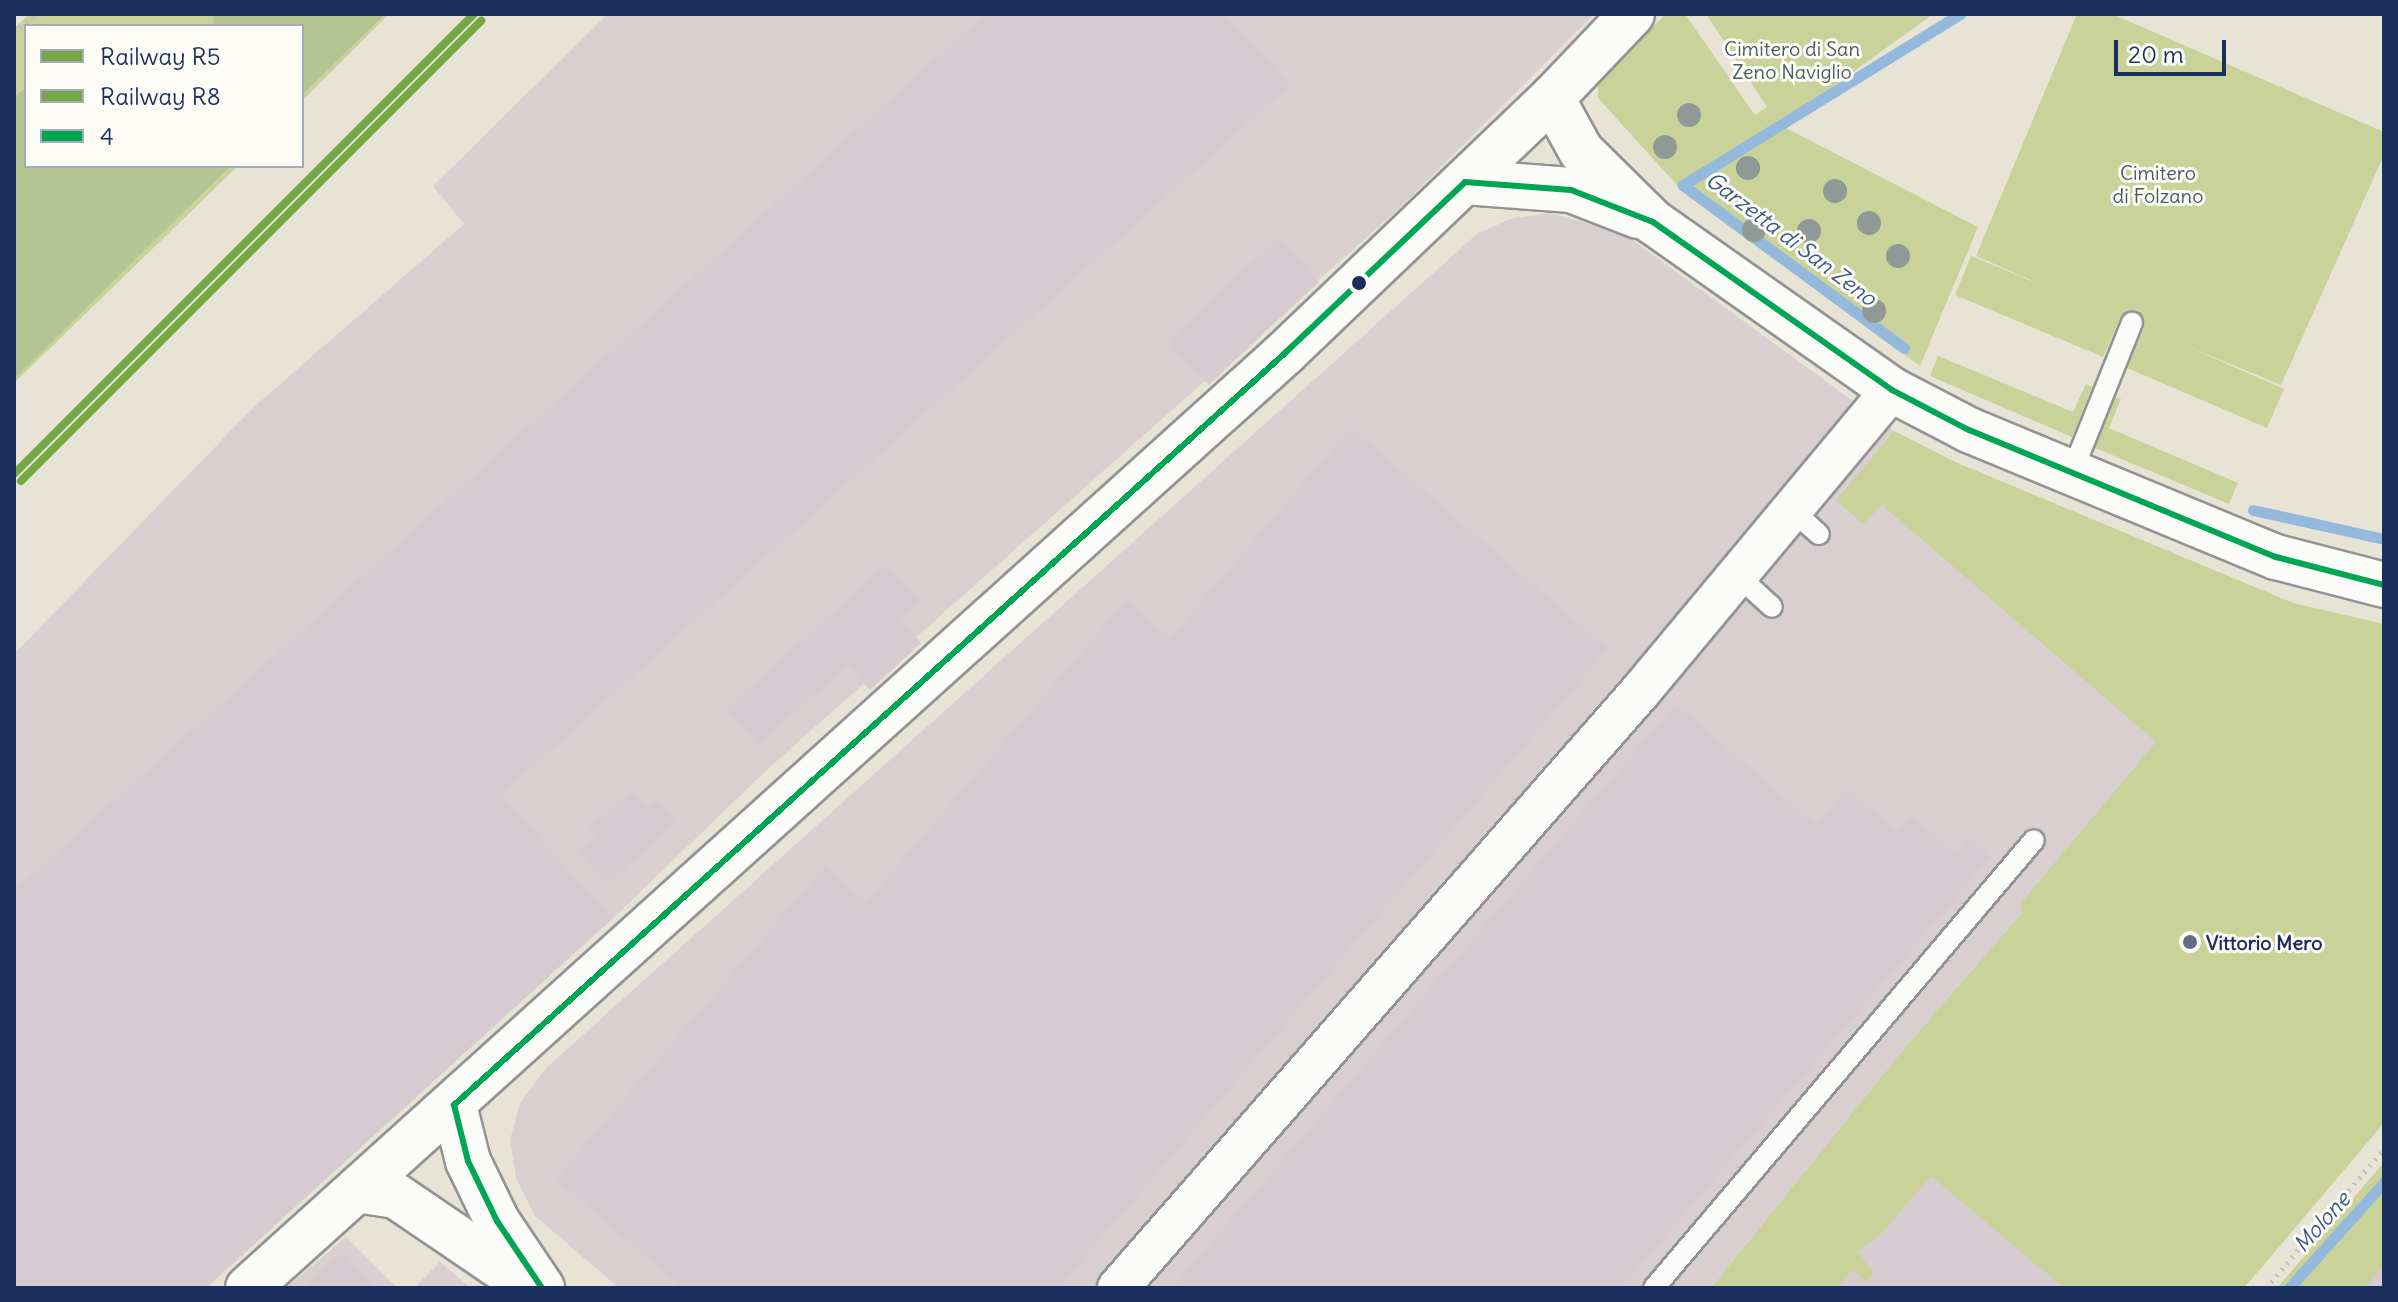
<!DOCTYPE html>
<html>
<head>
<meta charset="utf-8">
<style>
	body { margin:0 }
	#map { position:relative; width:2398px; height:1302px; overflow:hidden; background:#e7e4d6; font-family:Delius,sans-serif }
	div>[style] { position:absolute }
	.industrial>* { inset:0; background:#dacfd0 }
	.green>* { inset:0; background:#c8d299 }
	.forest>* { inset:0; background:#b4c493 }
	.stream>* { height:11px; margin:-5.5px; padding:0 5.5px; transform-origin:5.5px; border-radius:5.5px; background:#94b9dc }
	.building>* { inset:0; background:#d5cbd0; transform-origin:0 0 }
	.path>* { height:5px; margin-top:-2.5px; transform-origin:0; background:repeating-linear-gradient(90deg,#bfc0c2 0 2px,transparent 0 8px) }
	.roads { filter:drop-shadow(2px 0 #929494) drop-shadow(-2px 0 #929494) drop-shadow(0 2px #929494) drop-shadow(0 -2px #929494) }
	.service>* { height:20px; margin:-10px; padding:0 10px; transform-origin:10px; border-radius:10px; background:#fbfbf9 }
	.minor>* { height:40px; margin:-20px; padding:0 20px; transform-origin:20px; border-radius:20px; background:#fbfbf9 }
	.tertiary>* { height:44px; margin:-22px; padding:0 22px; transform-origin:22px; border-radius:22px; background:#fbfbf9 }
	.bus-1>* { height:6px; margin:-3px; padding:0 3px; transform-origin:3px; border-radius:3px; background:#00a651 }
	.rail-1>* { height:8px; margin:-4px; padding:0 4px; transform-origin:4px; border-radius:4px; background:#76a845 }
	.rail-2>* { height:8px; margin:-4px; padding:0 4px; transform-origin:4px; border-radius:4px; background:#76a845 }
	.trees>* { width:24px; height:24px; margin:-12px; border-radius:50%; background:#8f9996 }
	.dots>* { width:22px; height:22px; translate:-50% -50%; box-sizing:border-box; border:4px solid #fdfcf7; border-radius:50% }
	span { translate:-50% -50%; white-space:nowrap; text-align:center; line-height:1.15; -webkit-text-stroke:6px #fdfcf7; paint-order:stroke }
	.park-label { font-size:20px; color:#475b61 }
	.poi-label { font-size:20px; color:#1b2f5e; font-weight:700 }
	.left { translate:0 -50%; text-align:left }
	.water-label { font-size:22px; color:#39598b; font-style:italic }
	.frame { position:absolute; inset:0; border:16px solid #1b2f5e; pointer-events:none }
	.legend { position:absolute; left:24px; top:24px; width:280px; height:144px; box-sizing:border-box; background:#fdfcf7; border:2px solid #a3aaba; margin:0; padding:10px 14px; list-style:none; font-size:24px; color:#1b2f5e }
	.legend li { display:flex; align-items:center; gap:16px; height:40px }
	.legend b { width:40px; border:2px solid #a3aaba }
	.scale { position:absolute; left:2114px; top:40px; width:112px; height:36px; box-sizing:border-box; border:4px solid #1b2f5e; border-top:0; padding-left:10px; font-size:24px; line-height:28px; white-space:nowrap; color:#1b2f5e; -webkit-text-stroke:6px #fdfcf7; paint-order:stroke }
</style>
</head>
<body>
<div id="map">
	<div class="industrial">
		<i style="clip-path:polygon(608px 14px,1594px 14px,1403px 205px,770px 767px,612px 919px,206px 1288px,14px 1288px,14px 654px,255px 406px,464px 224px,433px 186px)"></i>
		<i style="clip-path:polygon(1550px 213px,1623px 233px,1894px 431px,1955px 462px,2293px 603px,1903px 1050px,1711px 1288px,619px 1288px,535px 1216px,516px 1178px,510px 1140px,520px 1103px,546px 1068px,1478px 233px,1513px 218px)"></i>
		<i style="clip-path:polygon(346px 1237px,397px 1288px,286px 1288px)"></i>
		<i style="clip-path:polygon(440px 1262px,471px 1288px,414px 1288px)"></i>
	</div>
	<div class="green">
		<i style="clip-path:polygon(30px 14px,389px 14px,302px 101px,302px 26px,26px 26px,26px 166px,238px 166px,14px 383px,14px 28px)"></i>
		<i style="clip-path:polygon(1666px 14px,1685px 14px,1755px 115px,1767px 107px,1706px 14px,1933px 14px,1780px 125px,1978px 227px,1920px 366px,1685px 194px,1598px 98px,1598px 81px)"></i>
		<i style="clip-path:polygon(2077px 14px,2112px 14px,2384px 132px,2384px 155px,2281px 385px,2184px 345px,2284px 389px,2267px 428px,2127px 368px,2144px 328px,2120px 318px,2103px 357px,1955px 295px,1971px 256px,2044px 286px,1976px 256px)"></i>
		<i style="clip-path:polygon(1938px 356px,2073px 412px,2086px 384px,2092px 387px,2072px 437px,1930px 376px)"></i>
		<i style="clip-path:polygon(2114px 396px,2121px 399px,2109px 428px,2238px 483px,2229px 504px,2093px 447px)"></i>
		<i style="clip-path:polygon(1894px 431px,1955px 462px,2293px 603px,2384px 624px,2384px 1123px,2244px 1288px,1711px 1288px,1903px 1050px,2022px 913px,2020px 904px,2156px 742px,1882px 505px,1863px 524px,1836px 500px)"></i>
		<i style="clip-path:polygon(2384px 1162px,2384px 1288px,2277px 1288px)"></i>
	</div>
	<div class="forest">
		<i style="clip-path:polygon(214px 14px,385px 14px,302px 95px,302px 26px,213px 26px)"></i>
		<i style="clip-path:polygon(26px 88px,26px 166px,230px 166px,14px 379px,14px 97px)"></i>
	</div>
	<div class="stream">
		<i style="left:1904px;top:348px;width:275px;rotate:-143.6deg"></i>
		<i style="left:1683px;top:185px;width:326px;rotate:-31.7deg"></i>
		<i style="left:2253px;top:510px;width:134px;rotate:12.5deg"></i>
		<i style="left:2289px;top:1288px;width:142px;rotate:-48.1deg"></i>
	</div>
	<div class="building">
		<i style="clip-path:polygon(985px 14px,1223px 14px,1290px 85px,501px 795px,612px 919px,206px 1288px,14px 1288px,14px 891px)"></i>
		<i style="left:1278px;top:238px;width:60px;height:151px;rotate:47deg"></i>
		<i style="clip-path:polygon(1351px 428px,1608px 649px,1058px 1288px,683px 1288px,556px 1179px,825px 866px,866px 902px,1126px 601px,1170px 638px)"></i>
		<i style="clip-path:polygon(886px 565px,919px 600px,899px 618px,921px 643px,870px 690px,848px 665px,758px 745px,726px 709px)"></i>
		<i style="clip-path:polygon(1676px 704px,1816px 825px,1847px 789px,1897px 832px,1912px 816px,1955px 853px,1968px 837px,1991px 857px,1621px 1288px,1172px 1288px)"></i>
		<i style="clip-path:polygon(631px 791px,647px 809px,656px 800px,676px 823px,607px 884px,578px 852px,596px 836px,588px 829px)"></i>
		<i style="clip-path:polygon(1931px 1176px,2064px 1288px,1837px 1288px,1852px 1270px,1866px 1282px,1874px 1273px,1857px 1251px,1879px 1236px)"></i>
		<i style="clip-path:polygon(343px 1252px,375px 1288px,301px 1288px)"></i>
		<i style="clip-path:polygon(2384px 1265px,2384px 1288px,2365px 1288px)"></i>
	</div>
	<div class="path">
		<i style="left:14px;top:33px;width:30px;rotate:-40deg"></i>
		<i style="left:2266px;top:1288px;width:182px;rotate:-49.7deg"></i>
	</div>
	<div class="roads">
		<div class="service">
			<i style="left:2072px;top:472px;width:161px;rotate:-68.1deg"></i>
			<i style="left:1792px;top:510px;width:36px;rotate:42deg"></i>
			<i style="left:1737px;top:575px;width:47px;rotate:42.4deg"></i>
			<i style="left:1654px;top:1288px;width:587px;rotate:-49.69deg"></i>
		</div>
		<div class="minor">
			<i style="left:1118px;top:1288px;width:792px;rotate:-48.79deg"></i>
			<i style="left:1640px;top:692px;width:393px;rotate:-50.2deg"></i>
		</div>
		<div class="tertiary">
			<i style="left:1552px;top:98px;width:60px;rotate:61.3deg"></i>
			<i style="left:1581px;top:151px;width:101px;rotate:44.6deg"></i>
			<i style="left:1653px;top:222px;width:292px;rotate:35.1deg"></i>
			<i style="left:1892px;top:390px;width:87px;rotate:27.5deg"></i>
			<i style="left:1969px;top:430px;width:332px;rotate:22.5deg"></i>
			<i style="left:2276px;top:557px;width:112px;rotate:14.5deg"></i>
			<i style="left:1465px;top:182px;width:106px;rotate:4.3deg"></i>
			<i style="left:1571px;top:190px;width:72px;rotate:21.2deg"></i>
			<i style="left:454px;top:1105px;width:58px;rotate:76deg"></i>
			<i style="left:468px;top:1161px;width:67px;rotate:64.2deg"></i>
			<i style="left:497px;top:1221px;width:81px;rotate:56.1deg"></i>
			<i style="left:357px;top:1190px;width:39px;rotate:9deg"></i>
			<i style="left:396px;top:1196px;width:162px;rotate:34.2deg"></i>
			<i style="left:248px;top:1288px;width:1396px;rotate:-42.04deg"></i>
			<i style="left:1285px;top:353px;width:369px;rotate:-43.7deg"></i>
			<i style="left:1552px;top:98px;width:116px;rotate:-46.4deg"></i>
		</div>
	</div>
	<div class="bus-1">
		<i style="left:1465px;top:182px;width:106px;rotate:4.3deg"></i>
		<i style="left:1571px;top:190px;width:88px;rotate:21.3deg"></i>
		<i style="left:1653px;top:222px;width:292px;rotate:35.1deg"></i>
		<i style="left:1892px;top:390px;width:87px;rotate:27.5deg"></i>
		<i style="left:1969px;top:430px;width:332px;rotate:22.5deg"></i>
		<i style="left:2276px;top:557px;width:112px;rotate:14.5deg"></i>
		<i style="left:454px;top:1105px;width:1121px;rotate:-42.14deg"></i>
		<i style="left:1285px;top:353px;width:248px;rotate:-43.5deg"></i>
		<i style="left:454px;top:1105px;width:58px;rotate:76deg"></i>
		<i style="left:468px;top:1161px;width:67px;rotate:64.2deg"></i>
		<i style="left:497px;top:1221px;width:81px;rotate:56.1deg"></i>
	</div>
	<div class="rail-1">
		<i style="left:14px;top:474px;width:651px;rotate:-45deg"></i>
	</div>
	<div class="rail-2">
		<i style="left:21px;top:481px;width:651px;rotate:-45deg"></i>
	</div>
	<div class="trees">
		<i style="left:1689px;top:115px"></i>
		<i style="left:1665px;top:147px"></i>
		<i style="left:1748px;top:168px"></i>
		<i style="left:1835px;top:191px"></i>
		<i style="left:1869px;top:223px"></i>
		<i style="left:1754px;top:230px"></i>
		<i style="left:1809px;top:231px"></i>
		<i style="left:1898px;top:256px"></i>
		<i style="left:1874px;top:311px"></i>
	</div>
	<div class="dots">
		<i style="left:1359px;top:283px;background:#1b2f5e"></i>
		<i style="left:2190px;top:942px;background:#626e88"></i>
	</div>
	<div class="park-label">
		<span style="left:1792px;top:60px">Cimitero di San<br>Zeno Naviglio</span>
		<span style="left:2158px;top:184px">Cimitero<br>di Folzano</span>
	</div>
	<div class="poi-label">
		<span class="left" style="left:2206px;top:942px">Vittorio Mero</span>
	</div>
	<div class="water-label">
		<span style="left:1791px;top:239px;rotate:37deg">Garzetta di San Zeno</span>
		<span style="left:2322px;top:1222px;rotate:-48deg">Molone</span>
	</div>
	<div class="frame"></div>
	<ul class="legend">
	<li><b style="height:10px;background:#76a845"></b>Railway R5</li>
	<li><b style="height:10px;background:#76a845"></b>Railway R8</li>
	<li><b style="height:10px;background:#00a651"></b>4</li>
	</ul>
	<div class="scale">20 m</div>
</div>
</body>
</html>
